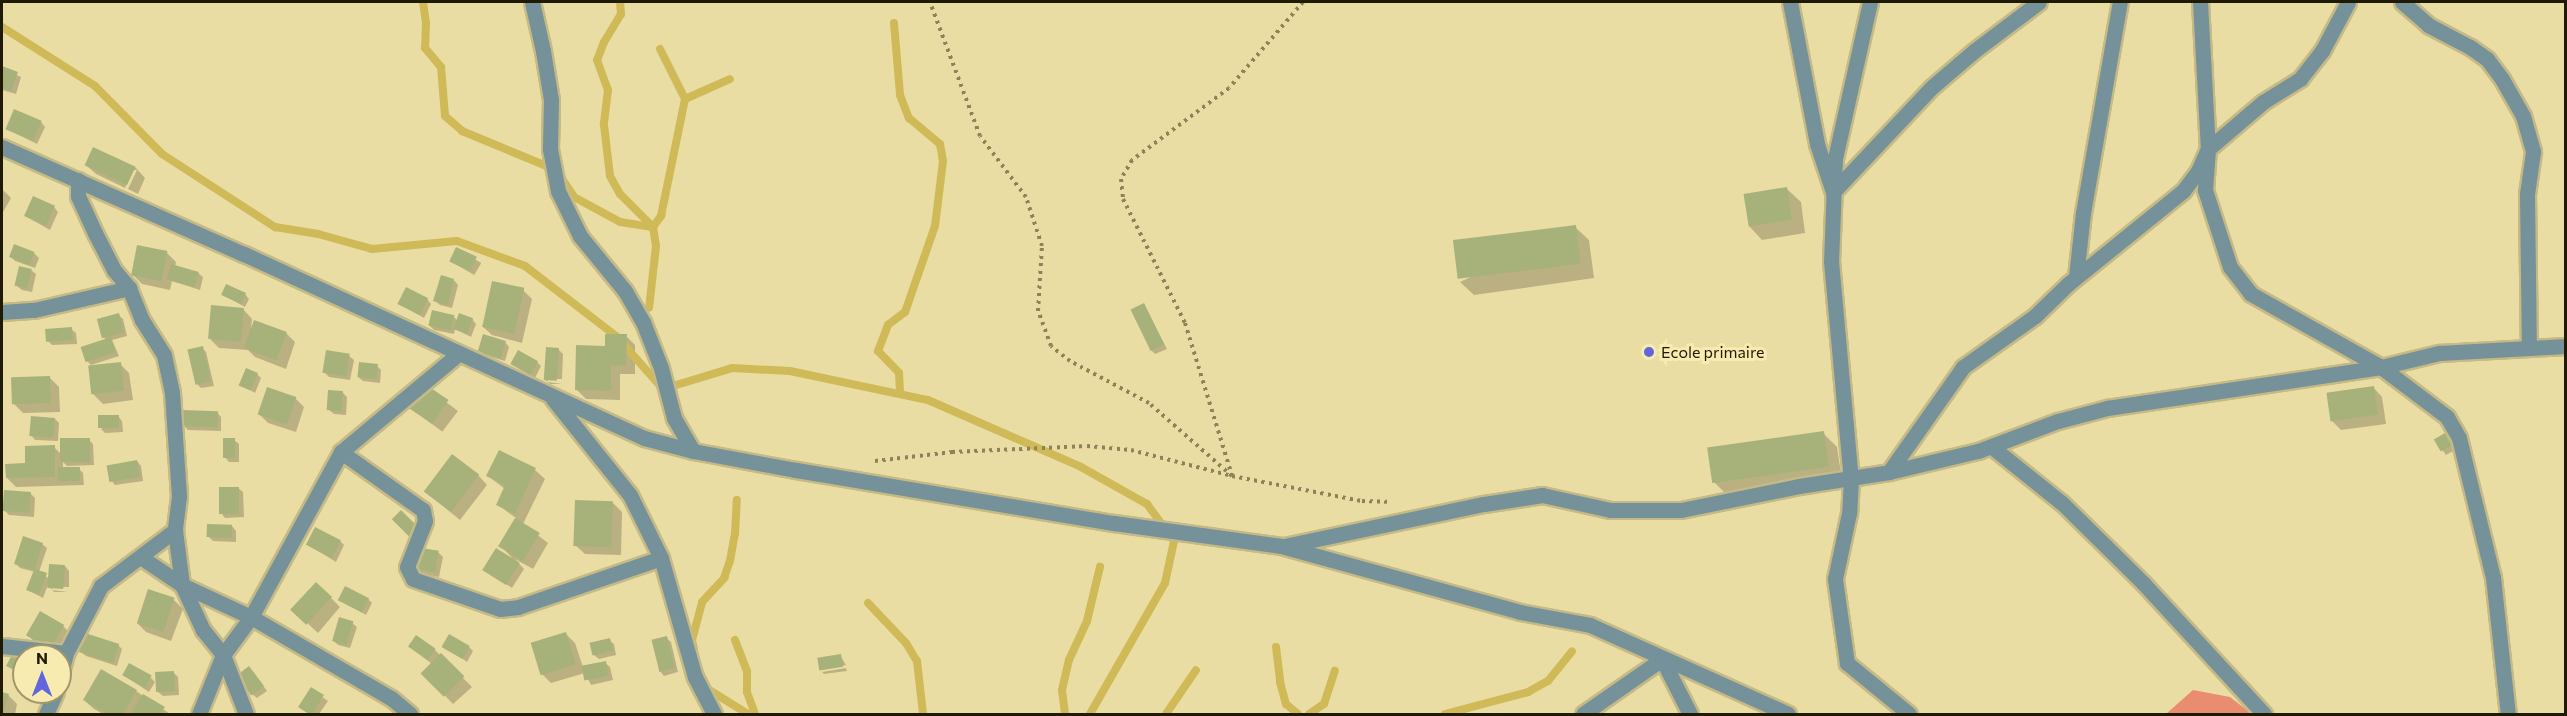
<!DOCTYPE html>
<html>
<head>
<meta charset="utf-8">
<style>
	body { margin:0 }
	#map { position:relative; width:2567px; height:716px; overflow:hidden; background:#eadda3; font-family:Commissioner,sans-serif }
	div>[style] { position:absolute }
	.forest>* { inset:0; background:#ea8c70 }
	.shadow>* { inset:0; background:#0003; transform-origin:0 0 }
	.stream>* { height:8px; margin:-4px; padding:0 4px; transform-origin:4px; border-radius:4px; background:#cfba57 }
	.building>* { inset:0; background:#a7b27a; transform-origin:0 0 }
	.path>* { height:4px; margin-top:-2px; transform-origin:0; background:repeating-linear-gradient(90deg,#8c8359 0 3px,transparent 0 7.5px) }
	.roads { filter:drop-shadow(2px 0 #c5ba86) drop-shadow(-2px 0 #c5ba86) drop-shadow(0 2px #c5ba86) drop-shadow(0 -2px #c5ba86) }
	.minor>* { height:15px; margin:-7.5px; padding:0 7.5px; transform-origin:7.5px; border-radius:7.5px; background:#759199 }
	.dots>* { width:16px; height:16px; translate:-50% -50%; box-sizing:border-box; border:3px solid #f7ebb0; border-radius:50% }
	span { translate:-50% -50%; white-space:nowrap; text-align:center; line-height:1.15; -webkit-text-stroke:6px #f7ebb0; paint-order:stroke }
	.poi-label { font-size:16px; color:#1f1a04 }
	.left { translate:0 -50%; text-align:left }
	.frame { position:absolute; inset:0; border:3px solid #1f1a04; pointer-events:none }
	.north { position:absolute; left:12px; top:644px; width:60px; height:60px; box-sizing:border-box; background:#f7ebb0; border:2px solid #a1976b; border-radius:50%; rotate:0deg; font-size:16px; font-weight:700; line-height:24px; text-align:center; color:#1f1a04 }
	.north::after { content:''; display:block; margin:auto; width:21px; height:27px; background:#6166de; clip-path:polygon(50% 0,100% 100%,50% 72%,0 100%) }
</style>
</head>
<body>
<div id="map">
	<div class="forest">
		<i style="clip-path:polygon(2193px 690px,2230px 697px,2252px 714px,2166px 714px)"></i>
	</div>
	<div class="shadow">
		<i style="clip-path:polygon(2px 68px,21px 77px,16px 94px,2px 90px)"></i>
		<i style="clip-path:polygon(41px 122px,45px 127px,37px 144px,7px 129px)"></i>
		<i style="clip-path:polygon(94px 149px,136px 168px,145px 178px,138px 194px,128px 189px,137px 170px,133px 170px,125px 188px,96px 174px,86px 165px)"></i>
		<i style="clip-path:polygon(2px 189px,11px 198px,2px 214px)"></i>
		<i style="clip-path:polygon(1787px 189px,1801px 202px,1805px 233px,1762px 240px,1749px 226px)"></i>
		<i style="clip-path:polygon(54px 207px,58px 212px,50px 230px,25px 216px)"></i>
		<i style="clip-path:polygon(1575px 227px,1589px 240px,1594px 278px,1474px 295px,1460px 282px)"></i>
		<i style="left:457px;top:249px;width:28px;height:14px;rotate:30deg"></i>
		<i style="clip-path:polygon(166px 252px,176px 262px,175px 267px,198px 273px,203px 277px,200px 290px,172px 281px,170px 290px,142px 284px,133px 275px)"></i>
		<i style="clip-path:polygon(34px 253px,39px 258px,35px 268px,15px 261px,11px 257px)"></i>
		<i style="clip-path:polygon(31px 270px,36px 274px,32px 292px,22px 290px,17px 286px)"></i>
		<i style="clip-path:polygon(454px 280px,458px 285px,452px 308px,440px 305px,435px 301px)"></i>
		<i style="clip-path:polygon(523px 290px,532px 299px,522px 343px,492px 335px,482px 326px)"></i>
		<i style="clip-path:polygon(245px 294px,249px 299px,245px 307px,223px 295px)"></i>
		<i style="clip-path:polygon(427px 299px,431px 304px,424px 318px,399px 303px)"></i>
		<i style="clip-path:polygon(1144px 305px,1167px 349px,1155px 354px,1151px 350px)"></i>
		<i style="clip-path:polygon(243px 309px,252px 319px,251px 330px,286px 333px,295px 342px,286px 369px,255px 357px,248px 350px,219px 348px,210px 339px)"></i>
		<i style="clip-path:polygon(118px 315px,123px 319px,127px 336px,112px 340px,119px 356px,91px 365px,86px 360px,106px 340px,103px 336px)"></i>
		<i style="clip-path:polygon(453px 316px,458px 321px,472px 319px,476px 324px,471px 337px,455px 329px,454px 334px,434px 330px,429px 325px)"></i>
		<i style="clip-path:polygon(71px 329px,76px 333px,77px 344px,52px 345px,47px 340px)"></i>
		<i style="clip-path:polygon(626px 336px,635px 345px,635px 374px,620px 374px,620px 400px,586px 399px,576px 389px,606px 348px)"></i>
		<i style="clip-path:polygon(505px 342px,509px 347px,505px 361px,484px 355px,480px 350px)"></i>
		<i style="clip-path:polygon(202px 348px,206px 352px,214px 386px,201px 388px,197px 384px)"></i>
		<i style="clip-path:polygon(558px 349px,563px 354px,562px 379px,548px 379px,548px 382px,562px 384px,550px 384px,546px 380px)"></i>
		<i style="clip-path:polygon(349px 356px,354px 360px,350px 380px,329px 377px,325px 373px)"></i>
		<i style="clip-path:polygon(537px 362px,541px 366px,535px 378px,512px 364px)"></i>
		<i style="clip-path:polygon(120px 364px,129px 373px,133px 400px,103px 404px,93px 394px)"></i>
		<i style="clip-path:polygon(377px 366px,381px 370px,380px 383px,363px 381px,358px 377px)"></i>
		<i style="clip-path:polygon(257px 374px,261px 378px,255px 393px,241px 385px)"></i>
		<i style="clip-path:polygon(50px 378px,59px 387px,60px 412px,23px 413px,13px 403px)"></i>
		<i style="left:422px;top:384px;width:45px;height:26px;rotate:37deg"></i>
		<i style="clip-path:polygon(2373px 387px,2382px 397px,2386px 424px,2341px 430px,2332px 421px)"></i>
		<i style="clip-path:polygon(342px 392px,347px 397px,346px 415px,334px 414px,329px 410px)"></i>
		<i style="clip-path:polygon(295px 398px,304px 407px,296px 432px,268px 423px,259px 414px)"></i>
		<i style="clip-path:polygon(217px 412px,221px 417px,221px 431px,188px 430px,184px 426px)"></i>
		<i style="clip-path:polygon(118px 416px,122px 421px,123px 432px,105px 433px,101px 429px)"></i>
		<i style="clip-path:polygon(55px 419px,59px 423px,58px 441px,35px 440px,31px 435px)"></i>
		<i style="clip-path:polygon(1823px 433px,1837px 447px,1842px 480px,1728px 496px,1714px 482px)"></i>
		<i style="clip-path:polygon(2445px 434px,2455px 450px,2446px 455px,2435px 440px)"></i>
		<i style="clip-path:polygon(89px 440px,93px 444px,94px 465px,67px 466px,63px 462px,63px 470px,79px 469px,83px 473px,84px 485px,16px 487px,7px 478px,54px 447px,62px 455px)"></i>
		<i style="clip-path:polygon(234px 440px,239px 444px,239px 462px,229px 462px,225px 457px)"></i>
		<i style="clip-path:polygon(499px 452px,535px 470px,545px 479px,523px 524px,548px 543px,533px 569px,515px 559px,524px 569px,512px 588px,485px 570px,513px 559px,501px 546px,516px 518px,498px 505px,505px 489px,488px 476px)"></i>
		<i style="clip-path:polygon(137px 461px,141px 466px,143px 481px,115px 485px,111px 480px)"></i>
		<i style="clip-path:polygon(478px 475px,487px 485px,460px 520px,426px 492px)"></i>
		<i style="clip-path:polygon(238px 488px,243px 492px,244px 517px,225px 518px,221px 513px)"></i>
		<i style="clip-path:polygon(30px 493px,35px 498px,34px 517px,9px 515px,5px 511px)"></i>
		<i style="clip-path:polygon(613px 503px,622px 512px,621px 555px,585px 554px,575px 545px)"></i>
		<i style="clip-path:polygon(232px 526px,236px 531px,236px 542px,213px 541px,208px 536px)"></i>
		<i style="clip-path:polygon(340px 541px,344px 545px,336px 562px,308px 545px)"></i>
		<i style="clip-path:polygon(42px 544px,47px 548px,39px 572px,50px 579px,65px 566px,69px 571px,69px 587px,52px 587px,52px 590px,68px 592px,54px 592px,48px 585px,43px 598px,28px 590px,35px 572px,20px 568px,16px 564px)"></i>
		<i style="clip-path:polygon(439px 553px,443px 557px,439px 577px,423px 574px,418px 569px)"></i>
		<i style="clip-path:polygon(331px 598px,340px 607px,318px 633px,303px 619px)"></i>
		<i style="clip-path:polygon(368px 599px,372px 603px,366px 615px,340px 600px)"></i>
		<i style="clip-path:polygon(174px 600px,183px 609px,171px 641px,146px 632px,137px 623px)"></i>
		<i style="clip-path:polygon(352px 623px,357px 627px,350px 648px,338px 645px,333px 640px)"></i>
		<i style="clip-path:polygon(63px 626px,72px 635px,59px 656px,37px 645px,28px 635px)"></i>
		<i style="clip-path:polygon(566px 634px,575px 643px,583px 667px,605px 663px,610px 667px,613px 680px,591px 685px,585px 673px,551px 683px,542px 674px)"></i>
		<i style="clip-path:polygon(666px 638px,671px 642px,678px 672px,664px 676px,660px 671px)"></i>
		<i style="clip-path:polygon(609px 640px,614px 644px,616px 655px,599px 659px,594px 655px)"></i>
		<i style="clip-path:polygon(118px 645px,122px 649px,117px 666px,86px 656px,81px 652px)"></i>
		<i style="clip-path:polygon(444px 646px,469px 647px,473px 651px,467px 662px)"></i>
		<i style="clip-path:polygon(414px 650px,435px 650px,472px 687px,453px 704px,423px 673px,432px 664px)"></i>
		<i style="clip-path:polygon(840px 655px,846px 665px,820px 670px,818px 659px)"></i>
		<i style="clip-path:polygon(846px 668px,847px 671px,824px 674px,822px 672px)"></i>
		<i style="clip-path:polygon(101px 671px,136px 691px,170px 714px,103px 714px,94px 709px,84px 700px)"></i>
		<i style="clip-path:polygon(173px 672px,178px 677px,179px 695px,163px 696px,158px 692px)"></i>
		<i style="clip-path:polygon(253px 672px,267px 691px,257px 698px,252px 694px)"></i>
		<i style="clip-path:polygon(123px 675px,151px 678px,155px 682px,149px 692px)"></i>
		<i style="clip-path:polygon(311px 689px,328px 701px,319px 714px,309px 714px,299px 707px)"></i>
		<i style="clip-path:polygon(2px 693px,8px 695px,17px 704px,15px 714px,2px 714px)"></i>
	</div>
	<div class="stream">
		<i style="left:423px;top:2px;width:21px;rotate:82deg"></i>
		<i style="left:426px;top:23px;width:25px;rotate:92deg"></i>
		<i style="left:425px;top:48px;width:25px;rotate:50deg"></i>
		<i style="left:441px;top:67px;width:49px;rotate:85.3deg"></i>
		<i style="left:445px;top:116px;width:23px;rotate:41deg"></i>
		<i style="left:462px;top:131px;width:102px;rotate:22.5deg"></i>
		<i style="left:556px;top:170px;width:32px;rotate:56deg"></i>
		<i style="left:574px;top:197px;width:52px;rotate:28.5deg"></i>
		<i style="left:620px;top:222px;width:33px;rotate:9deg"></i>
		<i style="left:653px;top:227px;width:14px;rotate:-54deg"></i>
		<i style="left:661px;top:216px;width:119px;rotate:-78.4deg"></i>
		<i style="left:685px;top:99px;width:49px;rotate:-24deg"></i>
		<i style="left:620px;top:2px;width:12px;rotate:85deg"></i>
		<i style="left:621px;top:14px;width:33px;rotate:121deg"></i>
		<i style="left:604px;top:42px;width:19px;rotate:111deg"></i>
		<i style="left:597px;top:60px;width:32px;rotate:70deg"></i>
		<i style="left:608px;top:90px;width:35px;rotate:97deg"></i>
		<i style="left:604px;top:125px;width:51px;rotate:83.3deg"></i>
		<i style="left:610px;top:176px;width:21px;rotate:61deg"></i>
		<i style="left:620px;top:194px;width:47px;rotate:45deg"></i>
		<i style="left:653px;top:227px;width:19px;rotate:81deg"></i>
		<i style="left:656px;top:246px;width:62px;rotate:96.4deg"></i>
		<i style="left:894px;top:23px;width:72px;rotate:85.2deg"></i>
		<i style="left:900px;top:95px;width:25px;rotate:69deg"></i>
		<i style="left:909px;top:118px;width:40px;rotate:40deg"></i>
		<i style="left:940px;top:144px;width:17px;rotate:80deg"></i>
		<i style="left:943px;top:161px;width:65px;rotate:97deg"></i>
		<i style="left:935px;top:226px;width:91px;rotate:109.2deg"></i>
		<i style="left:905px;top:312px;width:21px;rotate:143deg"></i>
		<i style="left:888px;top:325px;width:28px;rotate:111deg"></i>
		<i style="left:878px;top:351px;width:30px;rotate:46deg"></i>
		<i style="left:899px;top:373px;width:20px;rotate:87deg"></i>
		<i style="left:2px;top:27px;width:110px;rotate:32.4deg"></i>
		<i style="left:95px;top:86px;width:95px;rotate:45.4deg"></i>
		<i style="left:162px;top:154px;width:135px;rotate:32.9deg"></i>
		<i style="left:275px;top:227px;width:44px;rotate:9.2deg"></i>
		<i style="left:318px;top:234px;width:56px;rotate:15.5deg"></i>
		<i style="left:372px;top:249px;width:85px;rotate:-5.4deg"></i>
		<i style="left:457px;top:241px;width:72px;rotate:20.2deg"></i>
		<i style="left:525px;top:266px;width:115px;rotate:37.6deg"></i>
		<i style="left:616px;top:336px;width:71px;rotate:48.4deg"></i>
		<i style="left:663px;top:389px;width:72px;rotate:-16.9deg"></i>
		<i style="left:732px;top:368px;width:58px;rotate:3deg"></i>
		<i style="left:790px;top:371px;width:141px;rotate:11.9deg"></i>
		<i style="left:928px;top:400px;width:167px;rotate:23.6deg"></i>
		<i style="left:1081px;top:467px;width:76px;rotate:29.3deg"></i>
		<i style="left:1147px;top:504px;width:46px;rotate:53.9deg"></i>
		<i style="left:1174px;top:541px;width:43px;rotate:102.1deg"></i>
		<i style="left:1165px;top:583px;width:151px;rotate:119.8deg"></i>
		<i style="left:660px;top:49px;width:56px;rotate:63.4deg"></i>
		<i style="left:868px;top:603px;width:55px;rotate:46.5deg"></i>
		<i style="left:906px;top:643px;width:21px;rotate:59deg"></i>
		<i style="left:917px;top:661px;width:53px;rotate:83.5deg"></i>
		<i style="left:735px;top:640px;width:34px;rotate:69deg"></i>
		<i style="left:747px;top:672px;width:20px;rotate:90deg"></i>
		<i style="left:747px;top:692px;width:23px;rotate:70deg"></i>
		<i style="left:1276px;top:647px;width:35px;rotate:83deg"></i>
		<i style="left:1280px;top:682px;width:23px;rotate:75deg"></i>
		<i style="left:1286px;top:704px;width:16px;rotate:40deg"></i>
		<i style="left:694px;top:649px;width:9px;rotate:-103deg"></i>
		<i style="left:692px;top:640px;width:39px;rotate:-75deg"></i>
		<i style="left:702px;top:602px;width:33px;rotate:-47deg"></i>
		<i style="left:724px;top:578px;width:18px;rotate:-71deg"></i>
		<i style="left:730px;top:561px;width:27px;rotate:-80deg"></i>
		<i style="left:735px;top:534px;width:34px;rotate:-87deg"></i>
		<i style="left:704px;top:683px;width:5px;rotate:68deg"></i>
		<i style="left:706px;top:688px;width:49px;rotate:31.8deg"></i>
		<i style="left:1065px;top:714px;width:24px;rotate:-97deg"></i>
		<i style="left:1062px;top:690px;width:31px;rotate:-77deg"></i>
		<i style="left:1069px;top:660px;width:43px;rotate:-65.2deg"></i>
		<i style="left:1087px;top:621px;width:56px;rotate:-76.5deg"></i>
		<i style="left:1166px;top:714px;width:53px;rotate:-55.7deg"></i>
		<i style="left:1309px;top:714px;width:18px;rotate:-34deg"></i>
		<i style="left:1324px;top:704px;width:35px;rotate:-72deg"></i>
		<i style="left:1445px;top:714px;width:86px;rotate:-14.8deg"></i>
		<i style="left:1528px;top:692px;width:23px;rotate:-29deg"></i>
		<i style="left:1548px;top:681px;width:38px;rotate:-51deg"></i>
	</div>
	<div class="building">
		<i style="clip-path:polygon(2px 66px,18px 72px,11px 91px,2px 88px)"></i>
		<i style="left:14px;top:109px;width:30px;height:22px;rotate:23deg"></i>
		<i style="left:93px;top:147px;width:47px;height:20px;rotate:25deg"></i>
		<i style="left:1787px;top:187px;width:33px;height:44px;rotate:81deg"></i>
		<i style="left:33px;top:196px;width:24px;height:22px;rotate:24deg"></i>
		<i style="left:1576px;top:225px;width:39px;height:124px;rotate:83deg"></i>
		<i style="left:14px;top:244px;width:22px;height:14px;rotate:21deg"></i>
		<i style="left:137px;top:245px;width:31px;height:31px;rotate:11deg"></i>
		<i style="left:456px;top:247px;width:23px;height:16px;rotate:25deg"></i>
		<i style="left:171px;top:264px;width:29px;height:16px;rotate:16deg"></i>
		<i style="left:19px;top:266px;width:13px;height:20px;rotate:13deg"></i>
		<i style="clip-path:polygon(441px 275px,454px 279px,448px 305px,433px 301px)"></i>
		<i style="left:492px;top:281px;width:33px;height:47px;rotate:12deg"></i>
		<i style="left:226px;top:284px;width:22px;height:12px;rotate:24deg"></i>
		<i style="left:406px;top:287px;width:25px;height:19px;rotate:27deg"></i>
		<i style="left:1144px;top:303px;width:46px;height:15px;rotate:64deg"></i>
		<i style="left:211px;top:305px;width:33px;height:34px;rotate:5deg"></i>
		<i style="left:432px;top:310px;width:23px;height:16px;rotate:13deg"></i>
		<i style="left:119px;top:313px;width:20px;height:23px;rotate:75deg"></i>
		<i style="left:459px;top:313px;width:15px;height:17px;rotate:20deg"></i>
		<i style="left:254px;top:320px;width:35px;height:30px;rotate:20deg"></i>
		<i style="left:72px;top:327px;width:13px;height:27px;rotate:86deg"></i>
		<i style="left:483px;top:334px;width:24px;height:18px;rotate:17deg"></i>
		<i style="clip-path:polygon(605px 334px,627px 334px,626px 366px,611px 365px,611px 391px,575px 390px,576px 345px,605px 346px)"></i>
		<i style="left:111px;top:337px;width:16px;height:32px;rotate:72deg"></i>
		<i style="left:203px;top:346px;width:36px;height:16px;rotate:77deg"></i>
		<i style="left:546px;top:347px;width:13px;height:33px;rotate:4deg"></i>
		<i style="left:326px;top:350px;width:24px;height:23px;rotate:9deg"></i>
		<i style="left:518px;top:350px;width:23px;height:16px;rotate:29deg"></i>
		<i style="left:121px;top:362px;width:29px;height:33px;rotate:84deg"></i>
		<i style="left:359px;top:362px;width:19px;height:15px;rotate:6deg"></i>
		<i style="left:246px;top:368px;width:13px;height:19px;rotate:23deg"></i>
		<i style="left:50px;top:376px;width:27px;height:39px;rotate:88deg"></i>
		<i style="left:422px;top:382px;width:32px;height:29px;rotate:34deg"></i>
		<i style="left:2374px;top:386px;width:29px;height:48px;rotate:82deg"></i>
		<i style="left:267px;top:387px;width:31px;height:29px;rotate:19deg"></i>
		<i style="left:328px;top:390px;width:15px;height:20px;rotate:4deg"></i>
		<i style="left:183px;top:410px;width:35px;height:16px;rotate:2deg"></i>
		<i style="left:119px;top:415px;width:13px;height:21px;rotate:90deg"></i>
		<i style="left:31px;top:416px;width:24px;height:20px;rotate:5deg"></i>
		<i style="left:1824px;top:431px;width:36px;height:118px;rotate:82deg"></i>
		<i style="left:2445px;top:433px;width:14px;height:13px;rotate:60deg"></i>
		<i style="left:60px;top:438px;width:30px;height:24px"></i>
		<i style="left:235px;top:438px;width:20px;height:12px;rotate:90deg"></i>
		<i style="clip-path:polygon(55px 445px,55px 477px,6px 478px,5px 464px,25px 463px,25px 446px)"></i>
		<i style="clip-path:polygon(499px 450px,536px 468px,515px 514px,496px 505px,505px 485px,486px 476px)"></i>
		<i style="left:452px;top:454px;width:34px;height:47px;rotate:37deg"></i>
		<i style="left:137px;top:460px;width:17px;height:31px;rotate:80deg"></i>
		<i style="left:80px;top:467px;width:14px;height:22px;rotate:90deg"></i>
		<i style="left:219px;top:487px;width:20px;height:27px"></i>
		<i style="left:4px;top:490px;width:27px;height:21px;rotate:4deg"></i>
		<i style="left:575px;top:500px;width:38px;height:46px;rotate:2deg"></i>
		<i style="left:401px;top:510px;width:24px;height:13px;rotate:45deg"></i>
		<i style="left:515px;top:518px;width:29px;height:33px;rotate:31deg"></i>
		<i style="left:207px;top:524px;width:25px;height:13px;rotate:2deg"></i>
		<i style="left:315px;top:527px;width:29px;height:20px;rotate:27deg"></i>
		<i style="clip-path:polygon(23px 536px,43px 543px,35px 569px,47px 573px,39px 595px,26px 590px,34px 570px,14px 564px)"></i>
		<i style="left:421px;top:548px;width:18px;height:22px;rotate:9deg"></i>
		<i style="left:496px;top:548px;width:28px;height:26px;rotate:32deg"></i>
		<i style="left:49px;top:564px;width:16px;height:24px;rotate:4deg"></i>
		<i style="left:316px;top:582px;width:22px;height:38px;rotate:43deg"></i>
		<i style="left:345px;top:586px;width:27px;height:16px;rotate:27deg"></i>
		<i style="left:148px;top:589px;width:28px;height:36px;rotate:18deg"></i>
		<i style="left:40px;top:611px;width:28px;height:28px;rotate:30deg"></i>
		<i style="left:339px;top:617px;width:15px;height:25px;rotate:16deg"></i>
		<i style="left:566px;top:632px;width:34px;height:37px;rotate:73deg"></i>
		<i style="left:85px;top:633px;width:36px;height:20px;rotate:18deg"></i>
		<i style="left:449px;top:634px;width:24px;height:15px;rotate:30deg"></i>
		<i style="left:416px;top:635px;width:24px;height:14px;rotate:35deg"></i>
		<i style="left:667px;top:636px;width:33px;height:16px;rotate:76deg"></i>
		<i style="left:610px;top:638px;width:13px;height:21px;rotate:77deg"></i>
		<i style="clip-path:polygon(13px 653px,24px 659px,24px 675px,6px 666px)"></i>
		<i style="left:441px;top:653px;width:33px;height:29px;rotate:45deg"></i>
		<i style="left:841px;top:654px;width:13px;height:24px;rotate:81deg"></i>
		<i style="left:606px;top:661px;width:15px;height:25px;rotate:79deg"></i>
		<i style="left:129px;top:663px;width:26px;height:14px;rotate:29deg"></i>
		<i style="left:249px;top:666px;width:25px;height:16px;rotate:53deg"></i>
		<i style="clip-path:polygon(101px 669px,137px 690px,123px 714px,108px 714px,83px 700px)"></i>
		<i style="left:174px;top:671px;width:20px;height:19px;rotate:87deg"></i>
		<i style="clip-path:polygon(311px 687px,324px 695px,312px 714px,309px 714px,298px 707px)"></i>
		<i style="clip-path:polygon(2px 692px,9px 694px,3px 714px,2px 714px)"></i>
		<i style="clip-path:polygon(143px 694px,165px 707px,160px 714px,130px 714px)"></i>
	</div>
	<div class="path">
		<i style="left:1303px;top:2px;width:113px;rotate:130.7deg"></i>
		<i style="left:1229px;top:88px;width:121px;rotate:143.4deg"></i>
		<i style="left:1132px;top:160px;width:22px;rotate:120deg"></i>
		<i style="left:1121px;top:179px;width:20px;rotate:84deg"></i>
		<i style="left:1123px;top:199px;width:139px;rotate:63.4deg"></i>
		<i style="left:1185px;top:323px;width:160px;rotate:72.9deg"></i>
		<i style="left:1232px;top:476px;width:132px;rotate:10.9deg"></i>
		<i style="left:1362px;top:501px;width:25px;rotate:2deg"></i>
		<i style="left:875px;top:461px;width:78px;rotate:-6.7deg"></i>
		<i style="left:952px;top:452px;width:135px;rotate:-2.5deg"></i>
		<i style="left:1087px;top:446px;width:44px;rotate:5.2deg"></i>
		<i style="left:1131px;top:450px;width:104px;rotate:14.4deg"></i>
		<i style="left:1232px;top:476px;width:111px;rotate:-138.7deg"></i>
		<i style="left:1149px;top:403px;width:89px;rotate:-152deg"></i>
		<i style="left:1070px;top:361px;width:24px;rotate:-142deg"></i>
		<i style="left:1051px;top:346px;width:37px;rotate:-110deg"></i>
		<i style="left:1038px;top:311px;width:65px;rotate:-86.5deg"></i>
		<i style="left:1042px;top:246px;width:52px;rotate:-108.1deg"></i>
		<i style="left:1026px;top:197px;width:76px;rotate:-127deg"></i>
		<i style="left:980px;top:136px;width:143px;rotate:-110.5deg"></i>
	</div>
	<div class="roads">
		<div class="minor">
			<i style="left:532px;top:2px;width:50px;rotate:77.3deg"></i>
			<i style="left:543px;top:51px;width:50px;rotate:80.7deg"></i>
			<i style="left:551px;top:100px;width:49px;rotate:91.2deg"></i>
			<i style="left:550px;top:149px;width:43px;rotate:79.2deg"></i>
			<i style="left:558px;top:191px;width:50px;rotate:63.9deg"></i>
			<i style="left:580px;top:236px;width:71px;rotate:50.7deg"></i>
			<i style="left:625px;top:291px;width:36px;rotate:60deg"></i>
			<i style="left:643px;top:322px;width:49px;rotate:68.6deg"></i>
			<i style="left:661px;top:368px;width:52px;rotate:75.4deg"></i>
			<i style="left:674px;top:418px;width:38px;rotate:60deg"></i>
			<i style="left:1790px;top:2px;width:145px;rotate:79.2deg"></i>
			<i style="left:1817px;top:144px;width:51px;rotate:71.6deg"></i>
			<i style="left:1833px;top:192px;width:144px;rotate:-46.7deg"></i>
			<i style="left:1932px;top:87px;width:55px;rotate:-40.6deg"></i>
			<i style="left:1974px;top:51px;width:81px;rotate:-37deg"></i>
			<i style="left:1870px;top:2px;width:160px;rotate:102.6deg"></i>
			<i style="left:1835px;top:158px;width:103px;rotate:92.2deg"></i>
			<i style="left:1831px;top:261px;width:219px;rotate:84.8deg"></i>
			<i style="left:1851px;top:479px;width:34px;rotate:93deg"></i>
			<i style="left:1849px;top:513px;width:67px;rotate:102deg"></i>
			<i style="left:1835px;top:579px;width:85px;rotate:81.9deg"></i>
			<i style="left:1847px;top:663px;width:80px;rotate:39.4deg"></i>
			<i style="left:2200px;top:2px;width:147px;rotate:86.9deg"></i>
			<i style="left:2208px;top:149px;width:41px;rotate:94.2deg"></i>
			<i style="left:2205px;top:190px;width:81px;rotate:72deg"></i>
			<i style="left:2230px;top:267px;width:34px;rotate:52deg"></i>
			<i style="left:2251px;top:294px;width:149px;rotate:29.3deg"></i>
			<i style="left:2381px;top:367px;width:83px;rotate:37.1deg"></i>
			<i style="left:2447px;top:417px;width:24px;rotate:60deg"></i>
			<i style="left:2459px;top:438px;width:143px;rotate:76.3deg"></i>
			<i style="left:2493px;top:577px;width:138px;rotate:83.8deg"></i>
			<i style="left:2402px;top:2px;width:35px;rotate:41deg"></i>
			<i style="left:2428px;top:25px;width:47px;rotate:27.6deg"></i>
			<i style="left:2470px;top:47px;width:21px;rotate:35deg"></i>
			<i style="left:2487px;top:59px;width:25px;rotate:53deg"></i>
			<i style="left:2502px;top:79px;width:43px;rotate:60.4deg"></i>
			<i style="left:2523px;top:116px;width:37px;rotate:74deg"></i>
			<i style="left:2533px;top:152px;width:42px;rotate:98.1deg"></i>
			<i style="left:2527px;top:194px;width:154px;rotate:89.3deg"></i>
			<i style="left:2px;top:147px;width:265px;rotate:23.9deg"></i>
			<i style="left:244px;top:254px;width:440px;rotate:24.7deg"></i>
			<i style="left:644px;top:438px;width:51px;rotate:14.9deg"></i>
			<i style="left:693px;top:451px;width:105px;rotate:10.5deg"></i>
			<i style="left:796px;top:470px;width:322px;rotate:9.5deg"></i>
			<i style="left:1114px;top:523px;width:169px;rotate:7.8deg"></i>
			<i style="left:1281px;top:546px;width:248px;rotate:15.4deg"></i>
			<i style="left:1520px;top:612px;width:71px;rotate:10.5deg"></i>
			<i style="left:1590px;top:625px;width:217px;rotate:24.2deg"></i>
			<i style="left:78px;top:180px;width:16px;rotate:90deg"></i>
			<i style="left:78px;top:196px;width:41px;rotate:65.3deg"></i>
			<i style="left:95px;top:233px;width:42px;rotate:62.8deg"></i>
			<i style="left:114px;top:270px;width:23px;rotate:50deg"></i>
			<i style="left:129px;top:288px;width:35px;rotate:68deg"></i>
			<i style="left:142px;top:320px;width:41px;rotate:57.8deg"></i>
			<i style="left:164px;top:355px;width:39px;rotate:78deg"></i>
			<i style="left:172px;top:393px;width:103px;rotate:86.1deg"></i>
			<i style="left:179px;top:496px;width:34px;rotate:97deg"></i>
			<i style="left:175px;top:530px;width:55px;rotate:82.7deg"></i>
			<i style="left:182px;top:585px;width:50px;rotate:65deg"></i>
			<i style="left:203px;top:630px;width:32px;rotate:51deg"></i>
			<i style="left:223px;top:655px;width:63px;rotate:68.7deg"></i>
			<i style="left:2076px;top:277px;width:64px;rotate:-83.8deg"></i>
			<i style="left:2083px;top:213px;width:214px;rotate:-80.1deg"></i>
			<i style="left:2px;top:312px;width:32px;rotate:-4deg"></i>
			<i style="left:34px;top:310px;width:98px;rotate:-13deg"></i>
			<i style="left:553px;top:399px;width:123px;rotate:51.3deg"></i>
			<i style="left:630px;top:495px;width:70px;rotate:63.8deg"></i>
			<i style="left:661px;top:558px;width:124px;rotate:74.1deg"></i>
			<i style="left:695px;top:677px;width:42px;rotate:62.8deg"></i>
			<i style="left:1992px;top:447px;width:90px;rotate:38.7deg"></i>
			<i style="left:2062px;top:503px;width:115px;rotate:44.6deg"></i>
			<i style="left:2144px;top:584px;width:177px;rotate:47.3deg"></i>
			<i style="left:341px;top:452px;width:100px;rotate:35.3deg"></i>
			<i style="left:423px;top:510px;width:11px;rotate:80deg"></i>
			<i style="left:425px;top:521px;width:49px;rotate:111.4deg"></i>
			<i style="left:407px;top:567px;width:13px;rotate:63deg"></i>
			<i style="left:413px;top:579px;width:92px;rotate:19deg"></i>
			<i style="left:500px;top:609px;width:18px;rotate:-6deg"></i>
			<i style="left:518px;top:607px;width:151px;rotate:-18.9deg"></i>
			<i style="left:1889px;top:472px;width:128px;rotate:-54.8deg"></i>
			<i style="left:1963px;top:367px;width:88px;rotate:-35.3deg"></i>
			<i style="left:2035px;top:316px;width:46px;rotate:-44.1deg"></i>
			<i style="left:2068px;top:284px;width:148px;rotate:-39deg"></i>
			<i style="left:2183px;top:191px;width:25px;rotate:-53deg"></i>
			<i style="left:2198px;top:171px;width:24px;rotate:-66deg"></i>
			<i style="left:2208px;top:149px;width:72px;rotate:-40.5deg"></i>
			<i style="left:2263px;top:102px;width:44px;rotate:-31.9deg"></i>
			<i style="left:2300px;top:79px;width:36px;rotate:-52deg"></i>
			<i style="left:2322px;top:51px;width:55px;rotate:-62deg"></i>
			<i style="left:1284px;top:546px;width:204px;rotate:-11.9deg"></i>
			<i style="left:1484px;top:504px;width:59px;rotate:-8.8deg"></i>
			<i style="left:1542px;top:495px;width:70px;rotate:12.4deg"></i>
			<i style="left:1610px;top:510px;width:71px"></i>
			<i style="left:1681px;top:510px;width:120px;rotate:-11.5deg"></i>
			<i style="left:1799px;top:486px;width:91px;rotate:-8.8deg"></i>
			<i style="left:1889px;top:472px;width:91px;rotate:-13.3deg"></i>
			<i style="left:1978px;top:451px;width:85px;rotate:-20.6deg"></i>
			<i style="left:2058px;top:421px;width:51px;rotate:-14.9deg"></i>
			<i style="left:2107px;top:408px;width:277px;rotate:-8.5deg"></i>
			<i style="left:2381px;top:367px;width:60px;rotate:-13.6deg"></i>
			<i style="left:2439px;top:353px;width:127px;rotate:-3.2deg"></i>
			<i style="left:142px;top:558px;width:48px;rotate:34deg"></i>
			<i style="left:182px;top:585px;width:76px;rotate:24.9deg"></i>
			<i style="left:251px;top:617px;width:162px;rotate:30.1deg"></i>
			<i style="left:391px;top:698px;width:25px;rotate:40deg"></i>
			<i style="left:2px;top:646px;width:64px;rotate:6.2deg"></i>
			<i style="left:60px;top:676px;width:24px;rotate:-75deg"></i>
			<i style="left:66px;top:653px;width:76px;rotate:-62.4deg"></i>
			<i style="left:101px;top:586px;width:93px;rotate:-37.1deg"></i>
			<i style="left:46px;top:714px;width:24px;rotate:-66deg"></i>
			<i style="left:199px;top:714px;width:64px;rotate:-67.9deg"></i>
			<i style="left:223px;top:655px;width:47px;rotate:-53.6deg"></i>
			<i style="left:251px;top:617px;width:188px;rotate:-61.4deg"></i>
			<i style="left:341px;top:452px;width:153px;rotate:-39.9deg"></i>
			<i style="left:1583px;top:714px;width:96px;rotate:-34.8deg"></i>
			<i style="left:1662px;top:659px;width:62px;rotate:63deg"></i>
		</div>
	</div>
	<div class="dots">
		<i style="left:1649px;top:352px;background:#6166de"></i>
	</div>
	<div class="poi-label">
		<span class="left" style="left:1661px;top:352px">Ecole primaire</span>
	</div>
	<div class="frame"></div>
	<div class="north">N</div>
</div>
</body>
</html>
